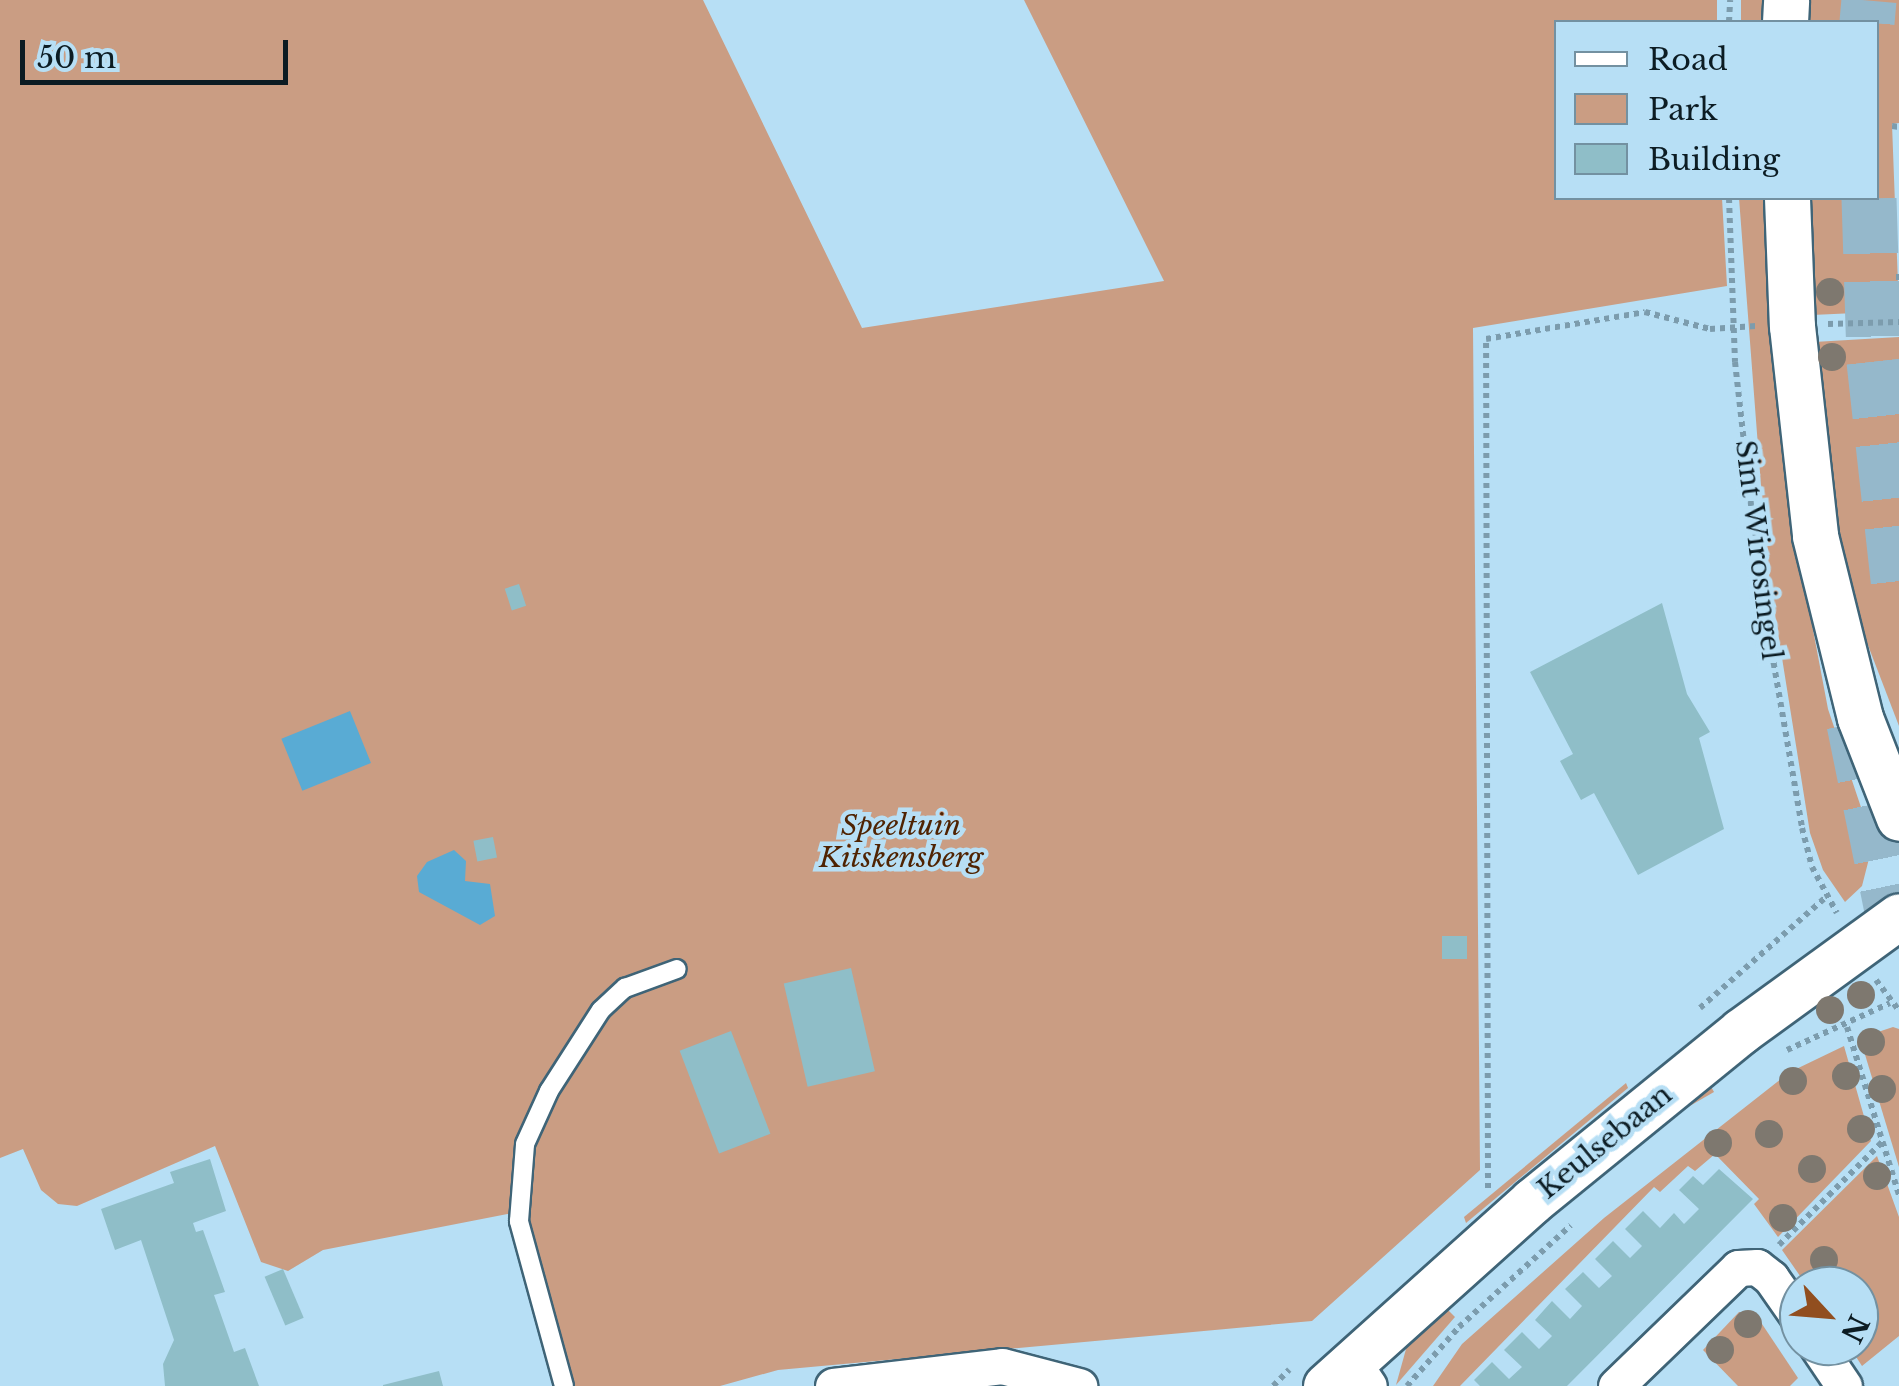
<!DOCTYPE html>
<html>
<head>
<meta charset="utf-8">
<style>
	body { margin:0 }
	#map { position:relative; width:1899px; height:1386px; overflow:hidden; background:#b7dff5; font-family:"Libre Baskerville",serif }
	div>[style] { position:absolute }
	.green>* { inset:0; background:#ca9d83; transform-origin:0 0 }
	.water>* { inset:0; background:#59abd4; transform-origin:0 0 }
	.building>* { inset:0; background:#8fbec8; transform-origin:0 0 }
	.motorway-tunnel>* { height:55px; margin-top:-27.5px; transform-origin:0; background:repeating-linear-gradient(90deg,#95b8cb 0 55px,transparent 0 83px) }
	.path>* { height:6px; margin-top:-3px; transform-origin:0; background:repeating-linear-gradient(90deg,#7c9cad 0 5px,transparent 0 10px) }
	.roads { filter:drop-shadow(2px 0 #3f6477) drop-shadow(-2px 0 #3f6477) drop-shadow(0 2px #3f6477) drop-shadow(0 -2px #3f6477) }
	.service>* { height:18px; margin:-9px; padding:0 9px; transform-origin:9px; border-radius:9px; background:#fff }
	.minor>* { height:35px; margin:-17.5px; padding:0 17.5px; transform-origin:17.5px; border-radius:17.5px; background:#fff }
	.tertiary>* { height:45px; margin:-22.5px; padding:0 22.5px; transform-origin:22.5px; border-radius:22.5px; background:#fff }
	.trees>* { width:28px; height:28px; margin:-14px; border-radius:50%; background:#7e786f }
	span { translate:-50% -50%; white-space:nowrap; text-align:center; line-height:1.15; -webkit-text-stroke:9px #b7dff5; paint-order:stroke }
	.street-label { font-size:28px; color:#0c1c23 }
	.park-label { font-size:28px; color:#4f2302; font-style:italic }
	.legend { position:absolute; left:1554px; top:20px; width:325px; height:180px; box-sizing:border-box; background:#b7dff5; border:2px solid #7391a1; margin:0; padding:12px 18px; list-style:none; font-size:30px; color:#0c1c23 }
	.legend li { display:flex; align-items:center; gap:20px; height:50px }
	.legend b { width:50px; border:2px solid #7391a1 }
	.north { position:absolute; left:1779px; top:1266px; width:100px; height:100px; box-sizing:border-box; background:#b7dff5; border:2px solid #7391a1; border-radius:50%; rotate:116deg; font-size:28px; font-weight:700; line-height:40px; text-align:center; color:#0c1c23 }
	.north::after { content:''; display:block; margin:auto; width:35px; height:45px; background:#914e1f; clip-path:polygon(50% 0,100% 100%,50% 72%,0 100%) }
	.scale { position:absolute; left:20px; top:40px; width:268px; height:45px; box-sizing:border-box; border:5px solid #0c1c23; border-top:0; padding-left:12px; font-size:30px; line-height:35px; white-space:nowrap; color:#0c1c23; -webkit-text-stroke:8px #b7dff5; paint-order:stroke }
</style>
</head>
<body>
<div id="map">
	<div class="green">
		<i style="clip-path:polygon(0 0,703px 0,862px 328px,1164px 281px,1024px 0,1717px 0,1717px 22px,1556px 22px,1556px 198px,1722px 198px,1727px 286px,1473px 328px,1480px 1170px,1312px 1321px,778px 1370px,720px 1386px,553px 1386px,513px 1213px,323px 1250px,288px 1271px,261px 1262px,215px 1146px,77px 1206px,58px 1204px,41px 1190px,23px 1149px,0 1158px)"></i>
		<i style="left:1741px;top:0;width:29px;height:22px"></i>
		<i style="clip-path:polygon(1806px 0,1899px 0,1899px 123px,1892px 124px,1899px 311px,1812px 315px,1807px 198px,1876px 198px,1876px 22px,1805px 22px)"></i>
		<i style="clip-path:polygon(1739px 198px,1770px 198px,1796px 540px,1828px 709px,1873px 843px,1862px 886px,1845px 902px,1823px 870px,1810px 833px,1767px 564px)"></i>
		<i style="clip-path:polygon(1899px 337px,1899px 726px,1851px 601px,1831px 511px,1814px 342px)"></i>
		<i style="clip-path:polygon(1893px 1027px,1899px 1029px,1899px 1167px,1860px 1038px)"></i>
		<i style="clip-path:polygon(1844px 1046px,1871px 1141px,1778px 1237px,1754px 1204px,1759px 1199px,1715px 1154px,1695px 1171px,1688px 1166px,1660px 1192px,1654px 1187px,1460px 1386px,1433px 1386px,1462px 1344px,1604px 1218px,1790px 1072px)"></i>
		<i style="clip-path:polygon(1626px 1083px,1628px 1088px,1466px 1223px,1464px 1217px)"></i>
		<i style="left:1710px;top:1085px;width:8px;height:255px;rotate:60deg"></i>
		<i style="clip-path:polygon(1877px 1156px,1899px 1217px,1899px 1336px,1862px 1366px,1849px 1346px,1859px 1346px,1859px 1286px,1807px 1286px,1782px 1250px)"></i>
		<i style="clip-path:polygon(1446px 1308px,1455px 1317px,1396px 1385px,1408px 1342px)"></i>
		<i style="clip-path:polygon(1739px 1312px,1756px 1315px,1798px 1378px,1790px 1386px,1738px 1386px,1703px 1350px)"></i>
	</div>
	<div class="water">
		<i style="left:350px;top:711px;width:56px;height:74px;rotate:68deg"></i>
		<i style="clip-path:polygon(454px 850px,466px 861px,465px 881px,490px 884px,495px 916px,480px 925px,419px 892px,417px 876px,427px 862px)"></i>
	</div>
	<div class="building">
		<i style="left:519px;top:584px;width:23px;height:15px;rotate:72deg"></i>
		<i style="clip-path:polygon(1662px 603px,1687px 694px,1710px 732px,1699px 738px,1724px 829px,1638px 875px,1594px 793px,1581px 800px,1560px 761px,1573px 754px,1530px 672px)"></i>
		<i style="left:493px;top:837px;width:21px;height:20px;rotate:79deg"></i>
		<i style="left:1442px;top:936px;width:25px;height:23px"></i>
		<i style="left:851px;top:968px;width:106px;height:69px;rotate:77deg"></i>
		<i style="left:731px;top:1031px;width:110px;height:55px;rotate:69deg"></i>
		<i style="clip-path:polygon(210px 1159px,226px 1211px,193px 1223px,196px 1232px,203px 1230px,225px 1292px,214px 1295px,234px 1352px,245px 1348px,259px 1386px,165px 1386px,163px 1364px,174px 1340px,141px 1240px,115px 1250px,101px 1209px,174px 1183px,170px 1172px)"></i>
		<i style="clip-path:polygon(1719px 1169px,1753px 1199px,1567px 1386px,1480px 1386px,1474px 1380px,1492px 1362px,1509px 1379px,1522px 1367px,1504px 1350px,1522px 1332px,1539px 1349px,1552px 1336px,1535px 1320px,1552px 1301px,1570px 1319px,1582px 1306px,1565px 1289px,1583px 1272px,1599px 1288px,1612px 1276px,1595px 1259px,1613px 1241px,1630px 1258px,1642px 1246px,1625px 1229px,1643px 1211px,1660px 1228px,1674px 1213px,1684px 1224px,1699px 1209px,1679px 1190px,1693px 1176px,1703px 1185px)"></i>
		<i style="left:283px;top:1269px;width:53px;height:20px;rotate:67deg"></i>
		<i style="clip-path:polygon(439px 1371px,443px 1386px,383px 1386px,383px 1385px)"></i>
	</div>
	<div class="motorway-tunnel">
		<i style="left:1867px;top:22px;width:22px;rotate:-85deg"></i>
		<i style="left:1869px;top:198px;width:163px;rotate:88.2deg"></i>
		<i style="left:1874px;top:361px;width:227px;rotate:83.7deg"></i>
		<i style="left:1854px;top:723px;width:227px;rotate:78.5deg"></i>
	</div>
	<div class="path">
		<i style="left:1729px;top:22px;width:22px;rotate:-87deg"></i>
		<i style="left:1892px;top:126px;width:7px;rotate:8deg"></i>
		<i style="left:1729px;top:198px;width:164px;rotate:87.9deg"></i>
		<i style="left:1735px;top:362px;width:223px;rotate:83.6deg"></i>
		<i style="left:1760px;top:584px;width:248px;rotate:80.2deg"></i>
		<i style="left:1802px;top:828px;width:40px;rotate:75.6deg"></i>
		<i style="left:1812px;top:867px;width:52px;rotate:61.5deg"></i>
		<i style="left:1896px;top:277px;width:3px"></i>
		<i style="left:1828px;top:324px;width:71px;rotate:-1.6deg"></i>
		<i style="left:1876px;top:980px;width:39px;rotate:53deg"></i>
		<i style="left:1700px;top:1008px;width:168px;rotate:-41.4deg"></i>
		<i style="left:1847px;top:1027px;width:176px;rotate:72.8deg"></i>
		<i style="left:1787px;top:1050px;width:113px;rotate:-24.5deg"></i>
		<i style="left:1488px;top:1188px;width:849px;rotate:-90.13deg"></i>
		<i style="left:1486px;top:339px;width:161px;rotate:-9.6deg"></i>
		<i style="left:1645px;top:312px;width:67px;rotate:14.7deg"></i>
		<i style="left:1710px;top:329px;width:46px;rotate:-3.7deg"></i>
		<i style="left:1779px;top:1245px;width:146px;rotate:-45deg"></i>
		<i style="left:1273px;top:1386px;width:23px;rotate:-45deg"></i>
		<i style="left:1407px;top:1386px;width:79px;rotate:-48.6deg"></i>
		<i style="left:1459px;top:1327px;width:151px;rotate:-42.3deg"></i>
	</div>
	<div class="roads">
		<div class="service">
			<i style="left:564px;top:1386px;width:171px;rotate:-105.3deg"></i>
			<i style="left:519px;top:1221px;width:77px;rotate:-85.5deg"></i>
			<i style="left:525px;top:1144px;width:58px;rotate:-65.6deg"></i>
			<i style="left:549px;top:1091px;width:96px;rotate:-57.3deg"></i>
			<i style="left:601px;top:1010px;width:33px;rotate:-43deg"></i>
			<i style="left:625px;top:988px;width:55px;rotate:-20.1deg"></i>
		</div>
		<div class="minor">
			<i style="left:1817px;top:1346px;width:48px;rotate:56deg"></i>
			<i style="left:1352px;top:1361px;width:30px;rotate:56deg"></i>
			<i style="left:833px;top:1386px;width:170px;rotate:-6.7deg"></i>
			<i style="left:1002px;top:1366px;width:80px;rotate:14.6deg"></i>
			<i style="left:1616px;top:1386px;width:170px;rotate:-44deg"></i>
			<i style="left:1738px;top:1268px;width:19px;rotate:-3deg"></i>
			<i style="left:1757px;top:1267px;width:18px;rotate:38deg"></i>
			<i style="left:1771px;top:1278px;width:49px;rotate:55deg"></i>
		</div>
		<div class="tertiary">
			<i style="left:1785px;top:22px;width:22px;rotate:-87deg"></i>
			<i style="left:1787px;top:198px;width:128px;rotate:87.8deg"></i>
			<i style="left:1792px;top:326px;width:211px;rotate:83.7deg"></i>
			<i style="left:1815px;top:536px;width:187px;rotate:76.1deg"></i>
			<i style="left:1860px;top:718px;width:107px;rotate:68.7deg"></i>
			<i style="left:1326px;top:1386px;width:277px;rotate:-41.9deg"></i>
			<i style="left:1532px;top:1201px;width:269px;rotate:-39.1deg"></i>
			<i style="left:1741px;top:1031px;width:195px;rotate:-36deg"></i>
		</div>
	</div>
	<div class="trees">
		<i style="left:1830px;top:292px"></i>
		<i style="left:1832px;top:357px"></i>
		<i style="left:1861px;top:995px"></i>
		<i style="left:1830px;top:1010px"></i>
		<i style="left:1871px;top:1042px"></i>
		<i style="left:1846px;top:1076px"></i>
		<i style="left:1793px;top:1081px"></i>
		<i style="left:1882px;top:1089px"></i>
		<i style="left:1861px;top:1129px"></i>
		<i style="left:1769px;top:1134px"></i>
		<i style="left:1718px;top:1143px"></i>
		<i style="left:1812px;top:1169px"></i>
		<i style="left:1877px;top:1176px"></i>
		<i style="left:1783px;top:1218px"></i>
		<i style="left:1824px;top:1260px"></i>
		<i style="left:1748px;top:1324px"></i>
		<i style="left:1720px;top:1350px"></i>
	</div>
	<div class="street-label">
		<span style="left:1758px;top:550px;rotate:83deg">Sint Wirosingel</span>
		<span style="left:1605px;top:1142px;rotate:-39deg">Keulsebaan</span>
	</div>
	<div class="park-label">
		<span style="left:901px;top:842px">Speeltuin<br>Kitskensberg</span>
	</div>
	<ul class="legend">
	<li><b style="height:12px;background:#fff"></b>Road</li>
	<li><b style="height:28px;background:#ca9d83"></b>Park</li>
	<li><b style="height:28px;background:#8fbec8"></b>Building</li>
	</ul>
	<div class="north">N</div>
	<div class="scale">50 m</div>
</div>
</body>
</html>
